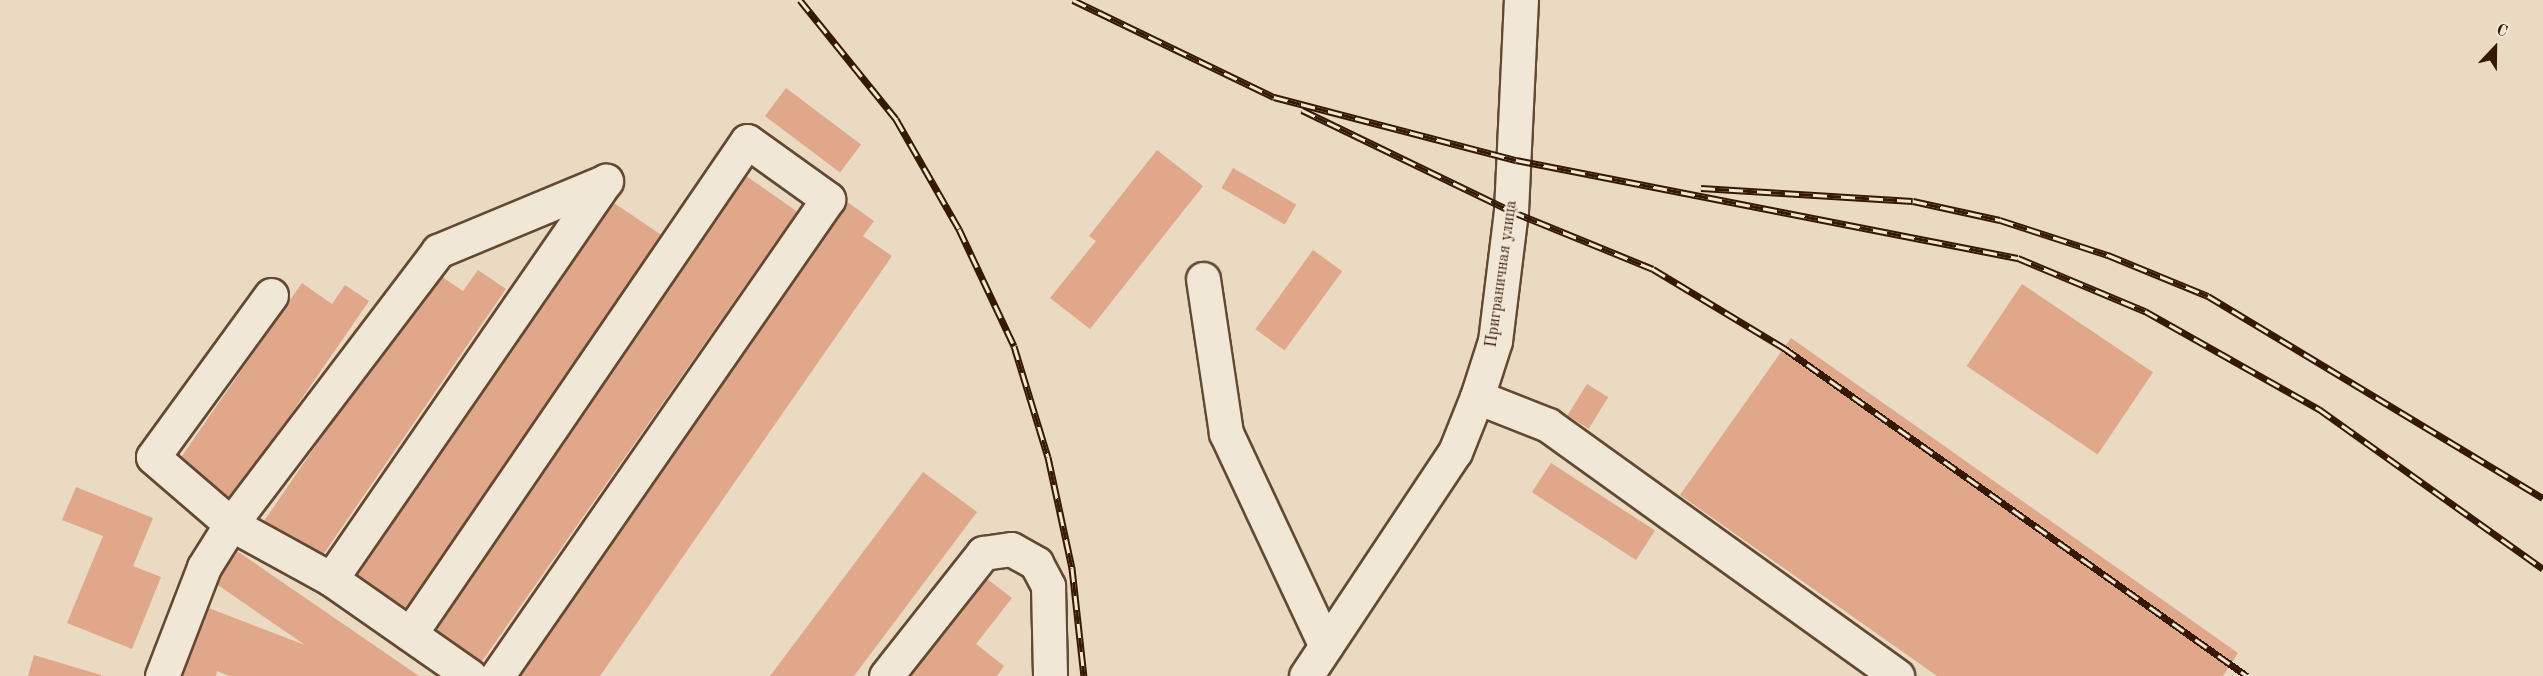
<!DOCTYPE html>
<html>
<head>
<meta charset="utf-8">
<style>
	body { margin:0 }
	#map { position:relative; width:2543px; height:676px; overflow:hidden; background:#e9dac1; font-family:"Old Standard TT",serif }
	div>[style] { position:absolute }
	.building>* { inset:0; background:#e0a78b; transform-origin:0 0 }
	.roads { filter:drop-shadow(2px 0 #634931) drop-shadow(-2px 0 #634931) drop-shadow(0 2px #634931) drop-shadow(0 -2px #634931) }
	.minor>* { height:33px; margin:-16.5px; padding:0 16.5px; transform-origin:16.5px; border-radius:16.5px; background:#f1e7d7 }
	.rail>* { height:7px; margin-top:-3.5px; transform-origin:0; background:repeating-linear-gradient(90deg,#f1e7d7 0 14px,#361901 0 28px); box-sizing:border-box; border-block:2px solid #361901 }
	span { translate:-50% -50%; white-space:nowrap; text-align:center; line-height:1.15; -webkit-text-stroke:4.5px #f1e7d7; paint-order:stroke }
	.street-label { font-size:16px; color:#361901 }
	.north { position:absolute; left:2465px; top:18px; width:60px; height:60px; -webkit-text-stroke:4px #f1e7d7; paint-order:stroke; rotate:22deg; font-size:16px; font-weight:700; line-height:24px; text-align:center; color:#361901 }
	.north::after { content:''; display:block; margin:auto; width:21px; height:27px; background:#361901; clip-path:polygon(50% 0,100% 100%,50% 72%,0 100%) }
</style>
</head>
<body>
<div id="map">
	<div class="building">
		<i style="left:786px;top:88px;width:94px;height:35px;rotate:37deg"></i>
		<i style="clip-path:polygon(1157px 150px,1203px 186px,1090px 329px,1050px 298px,1096px 241px,1089px 236px)"></i>
		<i style="left:1233px;top:168px;width:73px;height:23px;rotate:30deg"></i>
		<i style="left:742px;top:173px;width:67px;height:561px;rotate:35deg"></i>
		<i style="left:605px;top:197px;width:69px;height:464px;rotate:34deg"></i>
		<i style="clip-path:polygon(843px 199px,874px 221px,863px 236px,892px 256px,600px 676px,512px 676px)"></i>
		<i style="left:1313px;top:250px;width:36px;height:98px;rotate:36deg"></i>
		<i style="clip-path:polygon(478px 270px,506px 289px,318px 562px,262px 524px,435px 272px,463px 291px)"></i>
		<i style="clip-path:polygon(302px 283px,332px 304px,345px 285px,369px 301px,231px 501px,177px 463px)"></i>
		<i style="left:2022px;top:284px;width:158px;height:99px;rotate:34deg"></i>
		<i style="clip-path:polygon(1791px 338px,2238px 653px,2223px 676px,1937px 676px,1680px 495px)"></i>
		<i style="left:1587px;top:384px;width:25px;height:37px;rotate:32deg"></i>
		<i style="left:1551px;top:463px;width:124px;height:35px;rotate:33deg"></i>
		<i style="clip-path:polygon(923px 472px,977px 512px,854px 676px,770px 676px)"></i>
		<i style="clip-path:polygon(76px 487px,153px 518px,133px 566px,161px 577px,132px 649px,67px 623px,103px 536px,62px 520px)"></i>
		<i style="clip-path:polygon(234px 549px,419px 676px,229px 676px,217px 671px,216px 676px,177px 676px,201px 605px,305px 645px,212px 581px)"></i>
		<i style="clip-path:polygon(986px 578px,1012px 598px,976px 644px,1004px 666px,997px 676px,910px 676px)"></i>
		<i style="clip-path:polygon(34px 655px,101px 675px,101px 676px,28px 676px)"></i>
	</div>
	<div class="roads">
		<div class="minor">
			<i style="left:1203px;top:279px;width:156px;rotate:81.5deg"></i>
			<i style="left:1226px;top:433px;width:235px;rotate:64.9deg"></i>
			<i style="left:271px;top:295px;width:200px;rotate:126.1deg"></i>
			<i style="left:153px;top:457px;width:103px;rotate:40.7deg"></i>
			<i style="left:231px;top:524px;width:114px;rotate:28.8deg"></i>
			<i style="left:331px;top:579px;width:169px;rotate:34.9deg"></i>
			<i style="left:1477px;top:397px;width:76px;rotate:21.5deg"></i>
			<i style="left:1548px;top:425px;width:430px;rotate:35.7deg"></i>
			<i style="left:331px;top:579px;width:484px;rotate:-55.4deg"></i>
			<i style="left:410px;top:634px;width:597px;rotate:-55.64deg"></i>
			<i style="left:747px;top:141px;width:100px;rotate:35.6deg"></i>
			<i style="left:828px;top:199px;width:581px;rotate:124.76deg"></i>
			<i style="left:162px;top:676px;width:117px;rotate:-68.9deg"></i>
			<i style="left:204px;top:567px;width:51px;rotate:-57.9deg"></i>
			<i style="left:231px;top:524px;width:343px;rotate:-52.8deg"></i>
			<i style="left:438px;top:251px;width:182px;rotate:-22.6deg"></i>
			<i style="left:886px;top:676px;width:157px;rotate:-51.7deg"></i>
			<i style="left:983px;top:553px;width:28px;rotate:-8deg"></i>
			<i style="left:1011px;top:549px;width:29px;rotate:29deg"></i>
			<i style="left:1036px;top:563px;width:26px;rotate:62deg"></i>
			<i style="left:1048px;top:586px;width:90px;rotate:88.7deg"></i>
			<i style="left:1306px;top:676px;width:269px;rotate:-56.4deg"></i>
			<i style="left:1455px;top:452px;width:59px;rotate:-68.2deg"></i>
			<i style="left:1477px;top:397px;width:59px;rotate:-72.2deg"></i>
			<i style="left:1495px;top:341px;width:131px;rotate:-83deg"></i>
			<i style="left:1511px;top:211px;width:211px;rotate:-87.3deg"></i>
		</div>
	</div>
	<div class="rail">
		<i style="left:800px;top:0;width:153px;rotate:51.1deg"></i>
		<i style="left:896px;top:119px;width:127px;rotate:60.2deg"></i>
		<i style="left:959px;top:229px;width:129px;rotate:64.8deg"></i>
		<i style="left:1014px;top:346px;width:116px;rotate:73deg"></i>
		<i style="left:1048px;top:457px;width:114px;rotate:77.8deg"></i>
		<i style="left:1072px;top:568px;width:109px;rotate:83.7deg"></i>
		<i style="left:1073px;top:0;width:223px;rotate:25.8deg"></i>
		<i style="left:1274px;top:97px;width:250px;rotate:14.6deg"></i>
		<i style="left:1516px;top:160px;width:511px;rotate:11.05deg"></i>
		<i style="left:2018px;top:258px;width:138px;rotate:22.7deg"></i>
		<i style="left:2145px;top:311px;width:200px;rotate:29.4deg"></i>
		<i style="left:2319px;top:409px;width:275px;rotate:35.5deg"></i>
		<i style="left:1302px;top:110px;width:232px;rotate:25.8deg"></i>
		<i style="left:1511px;top:211px;width:153px;rotate:22.2deg"></i>
		<i style="left:1653px;top:269px;width:153px;rotate:31.1deg"></i>
		<i style="left:1784px;top:348px;width:567px;rotate:35.31deg"></i>
		<i style="left:1701px;top:188px;width:212px;rotate:3.5deg"></i>
		<i style="left:1913px;top:201px;width:89px;rotate:12.3deg"></i>
		<i style="left:2000px;top:220px;width:114px;rotate:18deg"></i>
		<i style="left:2108px;top:255px;width:108px;rotate:22.3deg"></i>
		<i style="left:2208px;top:296px;width:391px;rotate:31.1deg"></i>
	</div>
	<div class="street-label">
		<span style="left:1502px;top:274px;rotate:-82deg">Приграничная улица</span>
	</div>
	<div class="north">С</div>
</div>
</body>
</html>
